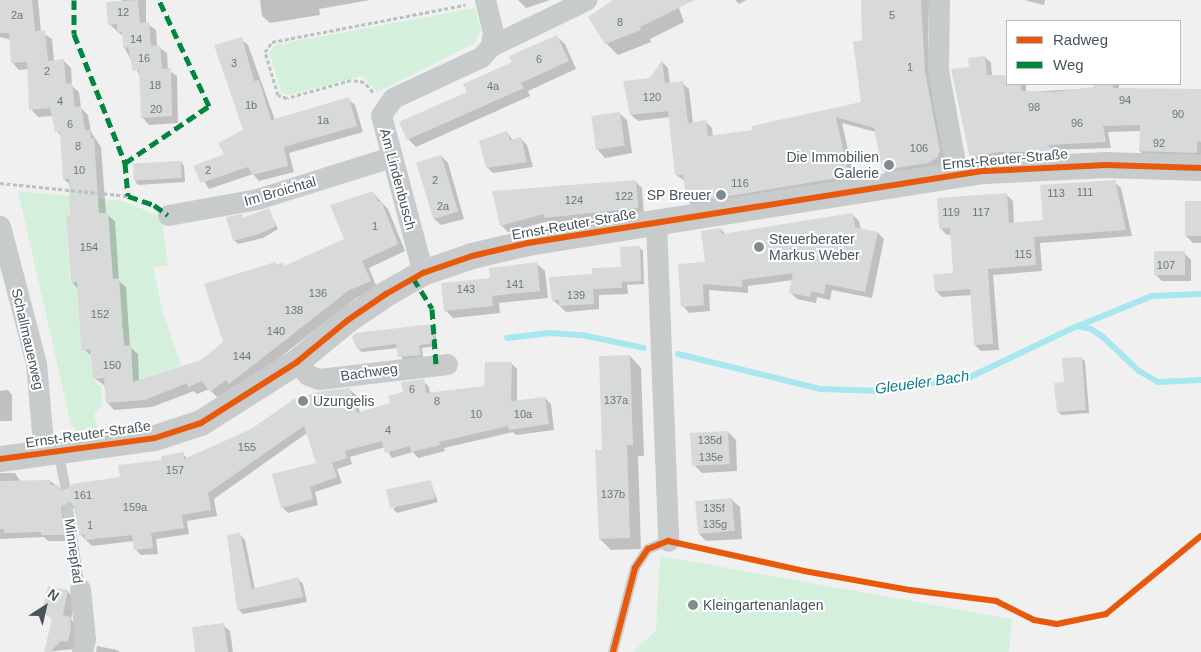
<!DOCTYPE html>
<html>
<head>
<meta charset="utf-8">
<style>
	body { margin:0 }
	#map { position:relative; width:1201px; height:652px; overflow:hidden; background:#f1f0f0; font-family:Arial,sans-serif }
	div>[style] { position:absolute }
	.green>* { inset:0; background:#d4f0dc }
	.shadow>* { inset:0; background:#0003 }
	.stream>* { height:6px; margin:-3px; padding:0 3px; transform-origin:3px; border-radius:3px; background:#a8e7ef }
	.building>* { inset:0; background:#d8d9d9; transform-origin:0 0 }
	.path>* { height:3px; margin-top:-1.5px; transform-origin:0; background:repeating-linear-gradient(90deg,#b7c3be 0 4px,transparent 0 6.5px) }
	.service>* { height:10px; margin:-5px; padding:0 5px; transform-origin:5px; border-radius:5px; background:#c8cbcc }
	.minor>* { height:21px; margin:-10.5px; padding:0 10.5px; transform-origin:10.5px; border-radius:10.5px; background:#c8cbcc }
	.tertiary>* { height:26px; margin:-13px; padding:0 13px; transform-origin:13px; border-radius:13px; background:#c8cbcc }
	.quiet>* { height:5px; margin-top:-2.5px; transform-origin:0; background:repeating-linear-gradient(90deg,#00873e 0 10px,transparent 0 15px) }
	.cycleway>* { height:6px; margin:-3px; padding:0 3px; transform-origin:3px; border-radius:3px; background:#e8590c }
	.dots>* { width:14px; height:14px; translate:-50% -50%; box-sizing:border-box; border:2px solid #fff; border-radius:50% }
	span { translate:-50% -50%; white-space:nowrap; text-align:center; line-height:1.15; -webkit-text-stroke:4px #fff; paint-order:stroke }
	.number-label { font-size:11px; color:#6c777d }
	.number-label span { -webkit-text-stroke-width:0 }
	.poi-label { font-size:14px; color:#47555d }
	.right { translate:-100% -50%; text-align:right }
	.left { translate:0 -50%; text-align:left }
	.street-label { font-size:14px; color:#47555d }
	.water-label { font-size:15px; color:#0b808f; font-style:italic }
	.legend { position:absolute; left:1006px; top:20px; width:175px; height:65px; box-sizing:border-box; background:#fff; border:1px solid #b5bbbe; margin:0; padding:6px 9px; list-style:none; font-size:15px; color:#47555d }
	.legend li { display:flex; align-items:center; gap:10px; height:25px }
	.legend b { width:25px; border:1px solid #b5bbbe }
	.north { position:absolute; left:20px; top:582px; width:50px; height:50px; -webkit-text-stroke:4px #fff; paint-order:stroke; rotate:35deg; font-size:14px; font-weight:700; line-height:20px; text-align:center; color:#47555d }
	.north::after { content:''; display:block; margin:auto; width:18px; height:22px; background:#47555d; clip-path:polygon(50% 0,100% 100%,50% 72%,0 100%) }
</style>
</head>
<body>
<div id="map">
	<div class="green">
		<i style="clip-path:polygon(475px 8px,481px 30px,475px 43px,377px 92px,362px 76px,288px 95px,281px 92px,269px 53px,275px 45px)"></i>
		<i style="clip-path:polygon(18px 191px,123px 201px,162px 217px,168px 265px,153px 267px,163px 313px,181px 365px,133px 383px,113px 279px,108px 213px,66px 216px,70px 283px,77px 282px,81px 349px,90px 353px,93px 379px,101px 388px,103px 405px,94px 415px,98px 431px,80px 435px,71px 425px)"></i>
		<i style="clip-path:polygon(660px 556px,1012px 619px,1009px 652px,633px 652px,656px 630px)"></i>
	</div>
	<div class="shadow">
		<i style="clip-path:polygon(0 0,38px 0,41px 32px,52px 39px,54px 61px,64px 61px,71px 68px,72px 86px,79px 92px,81px 108px,88px 115px,91px 132px,101px 147px,106px 214px,115px 221px,119px 281px,126px 287px,130px 347px,138px 354px,139px 381px,201px 361px,224px 342px,274px 263px,285px 267px,346px 240px,372px 192px,388px 209px,405px 251px,369px 268px,377px 288px,356px 298px,237px 391px,233px 387px,218px 398px,209px 389px,197px 394px,194px 391px,152px 407px,114px 410px,107px 402px,105px 386px,94px 378px,92px 356px,83px 349px,78px 289px,72px 282px,70px 185px,64px 179px,61px 136px,57px 131px,53px 116px,38px 117px,31px 109px,29px 69px,19px 70px,12px 62px,11px 40px,0 37px)"></i>
		<i style="clip-path:polygon(122px 0,146px 0,146px 23px,156px 30px,157px 46px,167px 53px,168px 70px,177px 76px,178px 123px,149px 125px,143px 118px,140px 76px,124px 47px,123px 36px,109px 24px)"></i>
		<i style="clip-path:polygon(260px 0,370px 0,319px 9px,320px 15px,270px 23px,262px 16px)"></i>
		<i style="clip-path:polygon(518px 0,550px 0,526px 8px)"></i>
		<i style="clip-path:polygon(617px 0,676px 0,684px 22px,650px 39px,651px 42px,618px 55px,606px 43px)"></i>
		<i style="clip-path:polygon(735px 0,746px 0,739px 4px)"></i>
		<i style="clip-path:polygon(883px 0,929px 0,928px 45px,946px 158px,943px 165px,889px 176px,883px 170px,876px 132px,842px 123px,855px 182px,695px 209px,689px 202px,685px 181px,676px 175px,670px 117px,638px 121px,631px 115px,662px 62px,668px 68px,670px 84px,682px 83px,689px 89px,693px 123px,705px 121px,712px 128px,713px 137px,754px 131px,862px 103px,863px 42px)"></i>
		<i style="clip-path:polygon(1024px 0,1045px 0,1044px 5px)"></i>
		<i style="clip-path:polygon(557px 37px,565px 44px,576px 69px,528px 91px,530px 96px,416px 147px,408px 139px,469px 93px)"></i>
		<i style="clip-path:polygon(241px 39px,248px 45px,275px 120px,348px 99px,355px 105px,363px 132px,289px 153px,294px 172px,259px 181px,253px 174px,209px 189px,195px 167px,225px 155px,245px 131px)"></i>
		<i style="clip-path:polygon(985px 57px,991px 63px,992px 76px,1007px 76px,1007px 84px,1026px 84px,1026px 92px,1096px 88px,1095px 84px,1119px 84px,1119px 89px,1201px 90px,1201px 158px,1146px 157px,1140px 151px,1141px 131px,1108px 132px,1111px 148px,1053px 150px,1061px 157px,977px 163px,971px 157px,971px 68px)"></i>
		<i style="clip-path:polygon(619px 113px,627px 120px,632px 153px,605px 158px,598px 150px)"></i>
		<i style="clip-path:polygon(507px 133px,513px 140px,521px 139px,527px 145px,533px 167px,493px 173px,487px 167px)"></i>
		<i style="clip-path:polygon(441px 156px,448px 163px,464px 219px,441px 225px,434px 219px)"></i>
		<i style="clip-path:polygon(181px 162px,184px 166px,185px 182px,138px 185px,135px 181px)"></i>
		<i style="clip-path:polygon(636px 182px,642px 188px,644px 215px,552px 224px,549px 221px,508px 232px,501px 225px)"></i>
		<i style="clip-path:polygon(1114px 182px,1121px 188px,1132px 236px,1040px 243px,1042px 271px,993px 275px,999px 350px,981px 351px,975px 345px,972px 295px,942px 297px,936px 291px,954px 274px,952px 234px,947px 235px,940px 228px,1006px 194px,1013px 201px,1014px 224px,1044px 221px)"></i>
		<i style="clip-path:polygon(1201px 202px,1201px 243px,1193px 243px,1186px 236px)"></i>
		<i style="clip-path:polygon(269px 210px,278px 229px,263px 238px,238px 244px,234px 240px,241px 216px,244px 219px)"></i>
		<i style="clip-path:polygon(853px 215px,859px 221px,861px 229px,878px 233px,884px 239px,872px 298px,832px 290px,830px 300px,817px 297px,816px 303px,797px 299px,790px 292px,793px 280px,748px 286px,748px 293px,709px 290px,710px 311px,689px 313px,683px 306px,721px 229px,726px 235px)"></i>
		<i style="clip-path:polygon(639px 247px,643px 251px,644px 284px,627px 285px,628px 294px,599px 295px,599px 309px,566px 312px,553px 300px,620px 268px,623px 271px)"></i>
		<i style="clip-path:polygon(1184px 253px,1191px 260px,1191px 281px,1162px 281px,1155px 274px)"></i>
		<i style="clip-path:polygon(537px 264px,545px 271px,548px 298px,499px 303px,500px 313px,453px 318px,445px 310px,491px 279px)"></i>
		<i style="clip-path:polygon(431px 325px,435px 329px,437px 346px,422px 348px,423px 358px,403px 360px,398px 348px,362px 352px,358px 349px)"></i>
		<i style="clip-path:polygon(630px 356px,641px 368px,644px 456px,638px 456px,641px 549px,611px 550px,600px 539px,603px 451px)"></i>
		<i style="clip-path:polygon(1081px 358px,1085px 361px,1089px 413px,1062px 415px,1058px 412px,1066px 384px)"></i>
		<i style="clip-path:polygon(511px 363px,517px 369px,517px 401px,545px 398px,551px 404px,554px 430px,516px 435px,513px 432px,444px 448px,445px 451px,418px 458px,413px 452px,392px 458px,385px 447px,350px 457px,352px 464px,337px 469px,342px 483px,315px 492px,318px 505px,288px 513px,282px 507px,318px 463px,307px 433px,214px 499px,217px 516px,187px 521px,189px 534px,156px 539px,158px 554px,141px 555px,135px 549px,134px 541px,92px 546px,80px 534px,74px 507px,67px 516px,70px 541px,48px 541px,44px 537px,0 539px,0 473px,15px 473px,21px 482px,50px 481px,67px 493px,121px 479px,183px 454px,188px 459px,349px 389px,356px 395px,360px 413px,392px 404px,423px 381px,429px 387px,430px 394px,485px 387px)"></i>
		<i style="clip-path:polygon(8px 390px,12px 395px,12px 421px,0 421px,0 391px)"></i>
		<i style="clip-path:polygon(728px 432px,736px 440px,737px 471px,702px 473px,694px 465px)"></i>
		<i style="clip-path:polygon(430px 481px,438px 502px,397px 513px,393px 509px)"></i>
		<i style="clip-path:polygon(732px 500px,740px 507px,742px 539px,706px 541px,698px 533px)"></i>
		<i style="clip-path:polygon(240px 535px,245px 540px,255px 590px,298px 579px,303px 584px,307px 602px,243px 614px,238px 609px)"></i>
		<i style="clip-path:polygon(67px 591px,75px 599px,71px 619px,77px 626px,75px 649px,45px 652px,53px 620px,44px 611px)"></i>
		<i style="clip-path:polygon(223px 625px,230px 631px,233px 652px,197px 652px)"></i>
		<i style="clip-path:polygon(97px 646px,117px 650px,120px 652px,96px 652px)"></i>
	</div>
	<div class="stream">
		<i style="left:1078px;top:326px;width:80px;rotate:-22.1deg"></i>
		<i style="left:1152px;top:296px;width:49px;rotate:-2.3deg"></i>
		<i style="left:507px;top:338px;width:43px;rotate:-6.6deg"></i>
		<i style="left:550px;top:333px;width:32px;rotate:4deg"></i>
		<i style="left:582px;top:335px;width:63px;rotate:11.8deg"></i>
		<i style="left:678px;top:354px;width:147px;rotate:13.8deg"></i>
		<i style="left:821px;top:389px;width:61px;rotate:1.9deg"></i>
		<i style="left:882px;top:391px;width:89px;rotate:-9deg"></i>
		<i style="left:970px;top:377px;width:119px;rotate:-25.5deg"></i>
		<i style="left:1077px;top:326px;width:14px;rotate:12deg"></i>
		<i style="left:1091px;top:329px;width:14px;rotate:34deg"></i>
		<i style="left:1103px;top:337px;width:50px;rotate:43.4deg"></i>
		<i style="left:1139px;top:371px;width:22px;rotate:30deg"></i>
		<i style="left:1158px;top:382px;width:43px;rotate:-2.7deg"></i>
	</div>
	<div class="building">
		<i style="clip-path:polygon(0 0,32px 0,35px 31px,45px 30px,48px 61px,64px 59px,66px 84px,72px 83px,75px 107px,81px 106px,85px 130px,90px 130px,91px 139px,94px 138px,99px 213px,108px 213px,113px 279px,119px 278px,124px 346px,131px 345px,133px 382px,201px 360px,223px 342px,204px 284px,275px 262px,276px 265px,282px 262px,284px 266px,344px 239px,330px 205px,373px 191px,378px 202px,381px 200px,398px 244px,362px 261px,371px 281px,348px 291px,229px 384px,226px 380px,210px 392px,202px 381px,188px 387px,187px 383px,145px 400px,106px 403px,104px 378px,93px 379px,90px 349px,81px 350px,77px 282px,71px 283px,66px 216px,70px 216px,69px 179px,63px 179px,60px 132px,55px 132px,50px 108px,29px 110px,27px 62px,11px 63px,9px 33px,0 33px)"></i>
		<i style="clip-path:polygon(138px 0,140px 23px,149px 22px,151px 46px,160px 45px,162px 69px,171px 68px,172px 116px,141px 118px,139px 70px,133px 71px,128px 47px,123px 48px,122px 32px,117px 32px,117px 24px,108px 25px,106px 2px)"></i>
		<i style="clip-path:polygon(613px 0,695px 0,640px 27px,641px 30px,605px 44px,588px 17px)"></i>
		<i style="clip-path:polygon(861px 0,921px 0,925px 72px,940px 151px,937px 158px,928px 163px,882px 170px,874px 128px,836px 117px,849px 176px,687px 203px,683px 175px,675px 175px,668px 111px,630px 115px,623px 81px,650px 78px,662px 60px,665px 83px,683px 81px,688px 123px,706px 120px,708px 136px,752px 130px,752px 126px,861px 102px,853px 41px,862px 41px)"></i>
		<i style="clip-path:polygon(557px 35px,569px 61px,521px 83px,524px 88px,407px 140px,399px 122px,467px 92px,463px 84px,512px 62px,509px 56px)"></i>
		<i style="clip-path:polygon(242px 37px,254px 81px,259px 80px,271px 120px,349px 97px,357px 126px,284px 147px,288px 166px,252px 175px,248px 167px,201px 183px,193px 166px,224px 154px,218px 143px,243px 130px,214px 45px)"></i>
		<i style="clip-path:polygon(985px 56px,987px 75px,1007px 75px,1007px 84px,1021px 84px,1021px 91px,1054px 92px,1094px 87px,1093px 84px,1113px 84px,1113px 88px,1201px 89px,1201px 142px,1197px 141px,1197px 153px,1139px 151px,1140px 125px,1103px 126px,1106px 142px,1047px 145px,1057px 152px,998px 152px,970px 158px,951px 69px,969px 67px,968px 58px)"></i>
		<i style="left:620px;top:112px;width:34px;height:29px;rotate:82deg"></i>
		<i style="clip-path:polygon(507px 131px,510px 140px,521px 137px,527px 162px,486px 168px,479px 141px)"></i>
		<i style="left:441px;top:155px;width:59px;height:26px;rotate:73deg"></i>
		<i style="left:181px;top:161px;width:17px;height:48px;rotate:87deg"></i>
		<i style="clip-path:polygon(636px 180px,638px 208px,544px 218px,544px 214px,500px 226px,492px 191px)"></i>
		<i style="clip-path:polygon(1115px 180px,1126px 230px,1034px 237px,1036px 265px,988px 269px,993px 344px,974px 345px,970px 289px,935px 292px,933px 274px,953px 273px,950px 228px,939px 229px,937px 198px,1007px 193px,1009px 223px,1043px 220px,1040px 185px)"></i>
		<i style="left:1201px;top:201px;width:35px;height:16px;rotate:90deg"></i>
		<i style="clip-path:polygon(269px 208px,276px 226px,259px 234px,233px 241px,226px 217px,242px 214px,243px 218px)"></i>
		<i style="clip-path:polygon(853px 213px,855px 227px,878px 232px,865px 292px,826px 284px,824px 294px,811px 291px,810px 297px,789px 293px,793px 273px,742px 280px,742px 287px,703px 284px,704px 305px,681px 307px,678px 264px,705px 262px,701px 231px,721px 228px,722px 234px)"></i>
		<i style="left:640px;top:246px;width:35px;height:20px;rotate:88deg"></i>
		<i style="left:1154px;top:251px;width:31px;height:24px"></i>
		<i style="clip-path:polygon(537px 262px,540px 291px,492px 296px,493px 306px,444px 311px,441px 283px,490px 278px,489px 268px)"></i>
		<i style="clip-path:polygon(621px 267px,622px 288px,593px 289px,594px 304px,559px 306px,559px 300px,552px 301px,549px 277px,592px 274px,592px 268px)"></i>
		<i style="clip-path:polygon(432px 324px,434px 343px,419px 345px,421px 355px,398px 357px,396px 344px,357px 349px,352px 337px,356px 333px)"></i>
		<i style="clip-path:polygon(630px 355px,633px 445px,627px 445px,630px 538px,599px 539px,595px 450px,602px 450px,599px 356px)"></i>
		<i style="clip-path:polygon(1082px 357px,1086px 410px,1057px 412px,1054px 383px,1064px 382px,1062px 358px)"></i>
		<i style="clip-path:polygon(485px 362px,512px 362px,511px 401px,545px 397px,549px 424px,509px 430px,508px 426px,439px 442px,440px 445px,411px 452px,410px 446px,385px 453px,382px 441px,345px 451px,347px 458px,332px 463px,337px 477px,310px 487px,313px 499px,281px 508px,272px 474px,316px 463px,304px 426px,208px 493px,211px 510px,182px 515px,184px 528px,151px 533px,153px 548px,134px 550px,132px 535px,85px 540px,85px 535px,79px 535px,75px 508px,70px 502px,61px 507px,65px 535px,41px 535px,41px 532px,4px 533px,4px 529px,0 529px,0 481px,50px 480px,50px 485px,58px 485px,60px 490px,67px 492px,72px 484px,120px 477px,118px 465px,162px 460px,161px 456px,184px 452px,184px 459px,251px 429px,294px 399px,322px 391px,350px 388px,357px 413px,390px 403px,388px 396px,403px 392px,401px 382px,424px 379px,426px 393px,484px 386px)"></i>
		<i style="left:728px;top:431px;width:33px;height:38px;rotate:87deg"></i>
		<i style="left:431px;top:480px;width:19px;height:46px;rotate:78deg"></i>
		<i style="left:732px;top:498px;width:33px;height:37px;rotate:85deg"></i>
		<i style="clip-path:polygon(240px 533px,252px 589px,298px 577px,303px 597px,237px 610px,227px 535px)"></i>
		<i style="clip-path:polygon(48px 586px,68px 590px,63px 615px,70px 617px,71px 627px,68px 642px,61px 641px,50px 652px,44px 652px,52px 619px,42px 612px)"></i>
		<i style="clip-path:polygon(224px 623px,228px 652px,195px 652px,192px 627px)"></i>
	</div>
	<div class="path">
		<i style="left:373px;top:92px;width:13px;rotate:-132deg"></i>
		<i style="left:364px;top:82px;width:13px;rotate:-171deg"></i>
		<i style="left:351px;top:80px;width:66px;rotate:164.3deg"></i>
		<i style="left:287px;top:98px;width:9px;rotate:-162deg"></i>
		<i style="left:278px;top:95px;width:45px;rotate:-106.8deg"></i>
		<i style="left:265px;top:52px;width:12px;rotate:-55deg"></i>
		<i style="left:272px;top:42px;width:197px;rotate:-10.9deg"></i>
		<i style="left:0;top:183px;width:129px;rotate:5.8deg"></i>
	</div>
	<div class="service">
		<i style="left:58px;top:452px;width:34px;rotate:78deg"></i>
		<i style="left:68px;top:509px;width:81px;rotate:81.5deg"></i>
		<i style="left:613px;top:652px;width:87px;rotate:-75.3deg"></i>
		<i style="left:635px;top:568px;width:23px;rotate:-56deg"></i>
		<i style="left:648px;top:549px;width:22px;rotate:-22deg"></i>
	</div>
	<div class="minor">
		<i style="left:939px;top:0;width:70px;rotate:90.8deg"></i>
		<i style="left:938px;top:70px;width:106px;rotate:79.6deg"></i>
		<i style="left:491px;top:46px;width:106px;rotate:-25.8deg"></i>
		<i style="left:168px;top:215px;width:90px;rotate:-10.2deg"></i>
		<i style="left:257px;top:199px;width:140px;rotate:-17.4deg"></i>
		<i style="left:656px;top:222px;width:319px;rotate:87.8deg"></i>
		<i style="left:0;top:226px;width:142px;rotate:75.3deg"></i>
		<i style="left:36px;top:363px;width:91px;rotate:85deg"></i>
		<i style="left:423px;top:273px;width:163px;rotate:-104.9deg"></i>
		<i style="left:381px;top:115px;width:21px;rotate:-55deg"></i>
		<i style="left:393px;top:98px;width:97px;rotate:-25deg"></i>
		<i style="left:481px;top:57px;width:15px;rotate:-48deg"></i>
		<i style="left:491px;top:46px;width:14px;rotate:-82deg"></i>
		<i style="left:493px;top:32px;width:33px;rotate:-104deg"></i>
		<i style="left:297px;top:362px;width:17px;rotate:50deg"></i>
		<i style="left:308px;top:375px;width:12px;rotate:20deg"></i>
		<i style="left:319px;top:379px;width:129px;rotate:-6.7deg"></i>
		<i style="left:80px;top:589px;width:50px;rotate:84.3deg"></i>
		<i style="left:85px;top:639px;width:13px;rotate:103deg"></i>
	</div>
	<div class="tertiary">
		<i style="left:0;top:459px;width:156px;rotate:-7.7deg"></i>
		<i style="left:155px;top:438px;width:48px;rotate:-18.1deg"></i>
		<i style="left:201px;top:423px;width:114px;rotate:-32.4deg"></i>
		<i style="left:297px;top:362px;width:66px;rotate:-39.5deg"></i>
		<i style="left:348px;top:320px;width:46px;rotate:-34.4deg"></i>
		<i style="left:386px;top:294px;width:43px;rotate:-29.6deg"></i>
		<i style="left:423px;top:273px;width:52px;rotate:-19.1deg"></i>
		<i style="left:472px;top:256px;width:57px;rotate:-13.1deg"></i>
		<i style="left:528px;top:243px;width:463px;rotate:-9deg"></i>
		<i style="left:985px;top:171px;width:121px;rotate:-2.8deg"></i>
		<i style="left:1106px;top:165px;width:95px;rotate:1.8deg"></i>
	</div>
	<div class="quiet">
		<i style="left:74px;top:0;width:34px;rotate:90deg"></i>
		<i style="left:74px;top:34px;width:139px;rotate:68.4deg"></i>
		<i style="left:125px;top:163px;width:33px;rotate:85deg"></i>
		<i style="left:128px;top:196px;width:28px;rotate:19deg"></i>
		<i style="left:154px;top:205px;width:17px;rotate:36deg"></i>
		<i style="left:125px;top:163px;width:102px;rotate:-34.2deg"></i>
		<i style="left:209px;top:106px;width:117px;rotate:-115.3deg"></i>
		<i style="left:413px;top:278px;width:36px;rotate:58deg"></i>
		<i style="left:432px;top:309px;width:56px;rotate:85.9deg"></i>
	</div>
	<div class="cycleway">
		<i style="left:0;top:459px;width:156px;rotate:-7.7deg"></i>
		<i style="left:155px;top:438px;width:48px;rotate:-18.1deg"></i>
		<i style="left:201px;top:423px;width:114px;rotate:-32.4deg"></i>
		<i style="left:297px;top:362px;width:66px;rotate:-39.5deg"></i>
		<i style="left:348px;top:320px;width:46px;rotate:-34.4deg"></i>
		<i style="left:386px;top:294px;width:43px;rotate:-29.6deg"></i>
		<i style="left:423px;top:273px;width:52px;rotate:-19.1deg"></i>
		<i style="left:472px;top:256px;width:57px;rotate:-13.1deg"></i>
		<i style="left:528px;top:243px;width:463px;rotate:-9deg"></i>
		<i style="left:985px;top:171px;width:121px;rotate:-2.8deg"></i>
		<i style="left:1106px;top:165px;width:95px;rotate:1.8deg"></i>
		<i style="left:613px;top:652px;width:87px;rotate:-75.3deg"></i>
		<i style="left:635px;top:568px;width:23px;rotate:-56deg"></i>
		<i style="left:648px;top:549px;width:22px;rotate:-22deg"></i>
		<i style="left:668px;top:541px;width:139px;rotate:12.4deg"></i>
		<i style="left:804px;top:571px;width:108px;rotate:10.2deg"></i>
		<i style="left:910px;top:590px;width:87px;rotate:7.3deg"></i>
		<i style="left:996px;top:601px;width:42px;rotate:26.6deg"></i>
		<i style="left:1034px;top:620px;width:23px;rotate:10deg"></i>
		<i style="left:1057px;top:624px;width:50px;rotate:-11.5deg"></i>
		<i style="left:1106px;top:614px;width:123px;rotate:-39.4deg"></i>
	</div>
	<div class="dots">
		<i style="left:889px;top:165px;background:#828b90"></i>
		<i style="left:721px;top:195px;background:#828b90"></i>
		<i style="left:759px;top:247px;background:#828b90"></i>
		<i style="left:303px;top:401px;background:#828b90"></i>
		<i style="left:693px;top:605px;background:#828b90"></i>
	</div>
	<div class="number-label">
		<span style="left:123px;top:12px">12</span>
		<span style="left:17px;top:15px">2a</span>
		<span style="left:892px;top:15px">5</span>
		<span style="left:620px;top:22px">8</span>
		<span style="left:136px;top:39px">14</span>
		<span style="left:144px;top:58px">16</span>
		<span style="left:539px;top:59px">6</span>
		<span style="left:234px;top:63px">3</span>
		<span style="left:910px;top:67px">1</span>
		<span style="left:47px;top:71px">2</span>
		<span style="left:155px;top:85px">18</span>
		<span style="left:493px;top:86px">4a</span>
		<span style="left:652px;top:97px">120</span>
		<span style="left:1125px;top:100px">94</span>
		<span style="left:60px;top:101px">4</span>
		<span style="left:251px;top:105px">1b</span>
		<span style="left:1034px;top:107px">98</span>
		<span style="left:156px;top:109px">20</span>
		<span style="left:1178px;top:114px">90</span>
		<span style="left:323px;top:120px">1a</span>
		<span style="left:1077px;top:123px">96</span>
		<span style="left:70px;top:124px">6</span>
		<span style="left:1159px;top:143px">92</span>
		<span style="left:78px;top:146px">8</span>
		<span style="left:919px;top:148px">106</span>
		<span style="left:79px;top:170px">10</span>
		<span style="left:208px;top:170px">2</span>
		<span style="left:435px;top:180px">2</span>
		<span style="left:740px;top:183px">116</span>
		<span style="left:1085px;top:192px">111</span>
		<span style="left:1056px;top:193px">113</span>
		<span style="left:624px;top:196px">122</span>
		<span style="left:574px;top:200px">124</span>
		<span style="left:443px;top:206px">2a</span>
		<span style="left:951px;top:212px">119</span>
		<span style="left:981px;top:212px">117</span>
		<span style="left:375px;top:226px">1</span>
		<span style="left:89px;top:247px">154</span>
		<span style="left:1023px;top:254px">115</span>
		<span style="left:1166px;top:265px">107</span>
		<span style="left:515px;top:284px">141</span>
		<span style="left:466px;top:289px">143</span>
		<span style="left:318px;top:293px">136</span>
		<span style="left:576px;top:295px">139</span>
		<span style="left:294px;top:310px">138</span>
		<span style="left:100px;top:314px">152</span>
		<span style="left:276px;top:331px">140</span>
		<span style="left:242px;top:356px">144</span>
		<span style="left:112px;top:365px">150</span>
		<span style="left:412px;top:389px">6</span>
		<span style="left:616px;top:400px">137a</span>
		<span style="left:437px;top:401px">8</span>
		<span style="left:476px;top:414px">10</span>
		<span style="left:523px;top:414px">10a</span>
		<span style="left:388px;top:430px">4</span>
		<span style="left:710px;top:440px">135d</span>
		<span style="left:247px;top:447px">155</span>
		<span style="left:711px;top:457px">135e</span>
		<span style="left:175px;top:470px">157</span>
		<span style="left:613px;top:494px">137b</span>
		<span style="left:83px;top:495px">161</span>
		<span style="left:135px;top:507px">159a</span>
		<span style="left:714px;top:508px">135f</span>
		<span style="left:715px;top:524px">135g</span>
		<span style="left:90px;top:525px">1</span>
	</div>
	<div class="poi-label">
		<span class="right" style="left:879px;top:165px">Die Immobilien<br>Galerie</span>
		<span class="right" style="left:711px;top:195px">SP Breuer</span>
		<span class="left" style="left:769px;top:247px">Steuerberater<br>Markus Weber</span>
		<span class="left" style="left:313px;top:401px">Uzungelis</span>
		<span class="left" style="left:703px;top:605px">Kleingartenanlagen</span>
	</div>
	<div class="street-label">
		<span style="left:1005px;top:159px;rotate:-5deg">Ernst-Reuter-Straße</span>
		<span style="left:398px;top:179px;rotate:75deg">Am Lindenbusch</span>
		<span style="left:280px;top:191px;rotate:-16deg">Im Broichtal</span>
		<span style="left:574px;top:224px;rotate:-10deg">Ernst-Reuter-Straße</span>
		<span style="left:28px;top:339px;rotate:77deg">Schallmauerweg</span>
		<span style="left:369px;top:372px;rotate:-8deg">Bachweg</span>
		<span style="left:88px;top:434px;rotate:-8deg">Ernst-Reuter-Straße</span>
		<span style="left:74px;top:551px;rotate:82deg">Minnepfad</span>
	</div>
	<div class="water-label">
		<span style="left:922px;top:382px;rotate:-8deg">Gleueler Bach</span>
	</div>
	<ul class="legend">
	<li><b style="height:6px;background:#e8590c"></b>Radweg</li>
	<li><b style="height:6px;background:#00873e"></b>Weg</li>
	</ul>
	<div class="north">N</div>
</div>
</body>
</html>
